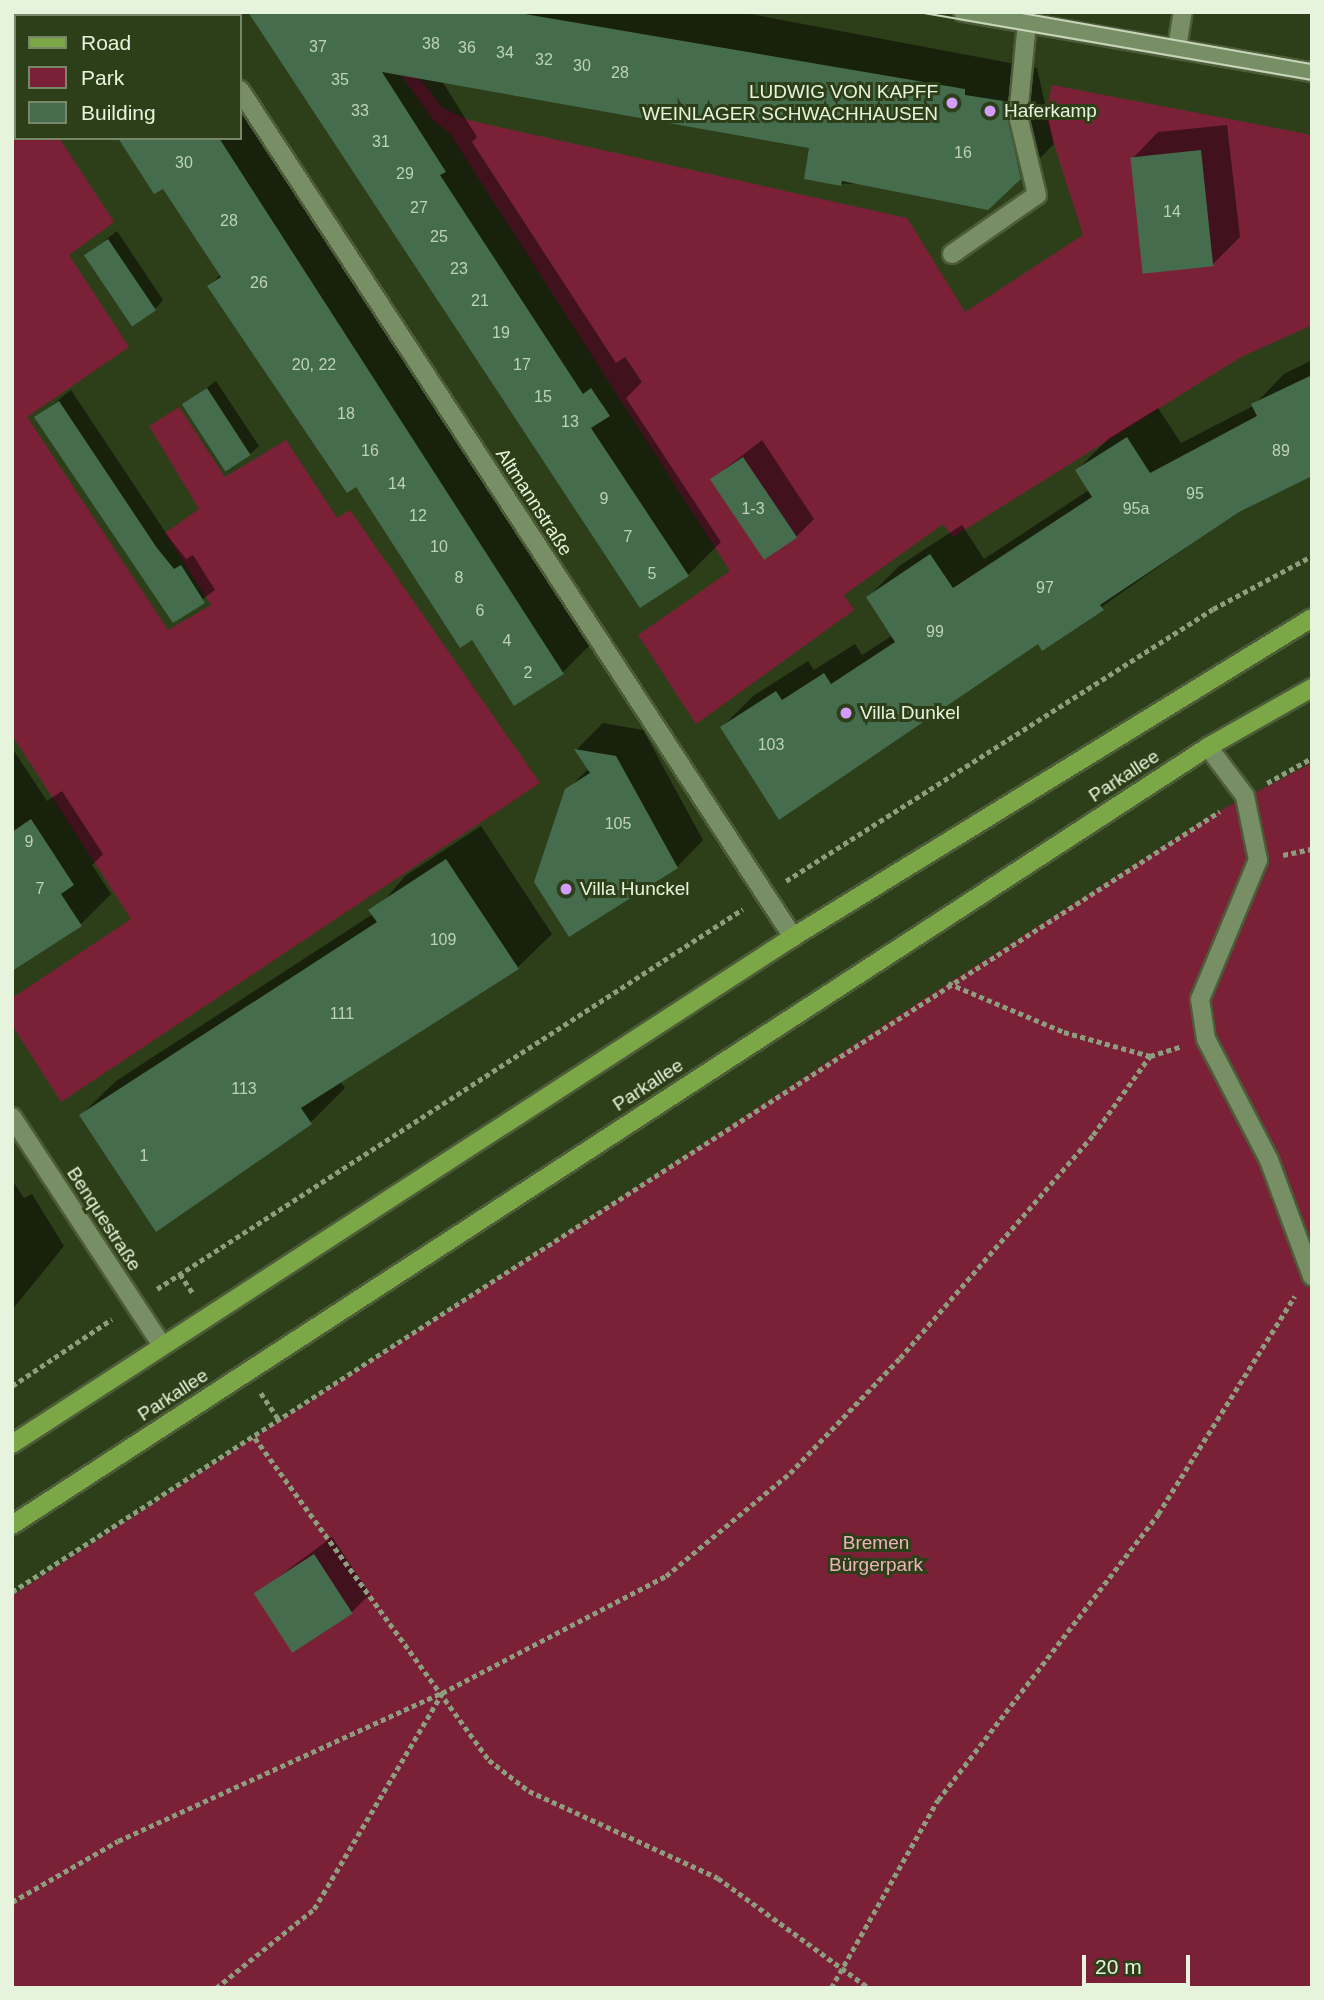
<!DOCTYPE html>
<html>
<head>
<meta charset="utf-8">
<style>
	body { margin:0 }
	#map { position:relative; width:1324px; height:2000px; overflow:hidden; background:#2d3f18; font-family:Arial,sans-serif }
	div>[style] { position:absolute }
	.green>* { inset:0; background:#7b2137 }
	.shadow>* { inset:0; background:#0007 }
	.building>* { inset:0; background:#456c4d; transform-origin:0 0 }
	.path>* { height:4.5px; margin-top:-2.25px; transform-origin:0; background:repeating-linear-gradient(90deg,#8d9d7e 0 5px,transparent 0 8.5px) }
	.roads { filter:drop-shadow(2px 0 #4c5c39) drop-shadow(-2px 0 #4c5c39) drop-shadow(0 2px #4c5c39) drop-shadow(0 -2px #4c5c39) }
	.minor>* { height:18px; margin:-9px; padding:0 9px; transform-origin:9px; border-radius:9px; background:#788e64 }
	.major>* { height:18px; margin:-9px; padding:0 9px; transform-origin:9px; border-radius:9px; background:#7ca747 }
	.tram>* { height:2px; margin:-1px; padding:0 1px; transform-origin:1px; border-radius:1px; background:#c6d4ba }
	.dots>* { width:19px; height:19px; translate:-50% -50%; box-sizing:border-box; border:4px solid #2d3f18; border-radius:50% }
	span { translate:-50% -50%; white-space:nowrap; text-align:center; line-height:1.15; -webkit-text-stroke:6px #2d3f18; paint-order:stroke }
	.number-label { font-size:16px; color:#bed2b9 }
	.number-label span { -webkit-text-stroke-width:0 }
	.poi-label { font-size:19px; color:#e7f4dd }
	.right { translate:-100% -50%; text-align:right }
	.left { translate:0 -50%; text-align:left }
	.street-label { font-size:19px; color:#e7f4dd }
	.park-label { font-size:19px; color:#efb2ba }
	.frame { position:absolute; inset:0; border:14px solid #e7f4dd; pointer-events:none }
	.legend { position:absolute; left:14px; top:14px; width:228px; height:126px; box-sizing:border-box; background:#2d3f18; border:2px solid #778767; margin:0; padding:9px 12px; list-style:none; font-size:21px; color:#e7f4dd }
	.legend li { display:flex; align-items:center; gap:14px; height:35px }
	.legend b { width:35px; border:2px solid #778767 }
	.scale { position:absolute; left:1082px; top:1955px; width:108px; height:32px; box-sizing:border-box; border:4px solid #e7f4dd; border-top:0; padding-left:9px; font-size:21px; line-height:24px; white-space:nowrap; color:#e7f4dd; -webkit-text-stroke:5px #2d3f18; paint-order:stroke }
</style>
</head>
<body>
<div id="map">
	<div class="green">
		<i style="clip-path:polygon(376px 40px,405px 60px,443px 108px,468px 120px,907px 218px,965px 312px,1083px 235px,1045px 116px,1052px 85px,1312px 135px,1312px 325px,1241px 357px,953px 537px,943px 524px,844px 595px,854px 610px,696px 724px,638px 635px,730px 571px,449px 132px,434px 121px)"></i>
		<i style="clip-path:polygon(12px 56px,16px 138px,59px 138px,114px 222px,69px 255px,129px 347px,27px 417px,168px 630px,211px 605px,165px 533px,199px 509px,149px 426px,179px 407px,225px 477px,286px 440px,337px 518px,350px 510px,540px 783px,61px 1102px,12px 1025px,12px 998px,131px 919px,12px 735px)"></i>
		<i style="clip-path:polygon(1312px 763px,1312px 1988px,12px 1988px,12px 1596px,919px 1002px,1214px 814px)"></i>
	</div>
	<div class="shadow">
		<i style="clip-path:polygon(98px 12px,195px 12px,98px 16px)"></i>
		<i style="clip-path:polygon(260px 12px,740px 12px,1037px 68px,1054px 144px,1020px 178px,840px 184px,811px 146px,442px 81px,477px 137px,472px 142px,616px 363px,625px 357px,642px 382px,626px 398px,721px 542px,688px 575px)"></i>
		<i style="clip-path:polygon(240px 104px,589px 646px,563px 672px,472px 638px,209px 286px,221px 274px,164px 186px,120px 138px,240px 138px)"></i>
		<i style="clip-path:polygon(1227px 125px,1240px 237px,1213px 264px,1132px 159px,1158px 132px)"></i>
		<i style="clip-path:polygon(117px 231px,163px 300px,155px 309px,86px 255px)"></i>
		<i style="clip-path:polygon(1312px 360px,1312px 474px,1238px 511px,1043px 648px,1039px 641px,722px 727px,753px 696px,808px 661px,814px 670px,855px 644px,862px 655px,893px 635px,868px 597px,899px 566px,962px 525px,984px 559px,1089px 490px,1077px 470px,1108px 439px,1158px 408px,1181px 443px,1253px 406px,1284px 374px)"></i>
		<i style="clip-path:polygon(216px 381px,259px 446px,250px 454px,184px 405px)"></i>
		<i style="clip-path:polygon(71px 390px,168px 536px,186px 559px,193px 555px,215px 590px,173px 621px,37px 417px)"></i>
		<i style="clip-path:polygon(762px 440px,814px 519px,796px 537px,712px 479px)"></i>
		<i style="clip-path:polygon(603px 723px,643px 730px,703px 840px,677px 867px,567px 790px,589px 768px,577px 749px)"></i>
		<i style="clip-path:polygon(12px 748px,47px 801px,62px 791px,103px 854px,92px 865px,111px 894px,81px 924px,12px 959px)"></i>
		<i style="clip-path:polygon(481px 826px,552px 934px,517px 968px,340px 1081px,345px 1088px,310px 1123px,81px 1115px,116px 1081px,373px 914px,405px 876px)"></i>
		<i style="clip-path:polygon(12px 1180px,24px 1198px,32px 1194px,64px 1246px,12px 1310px)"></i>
		<i style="clip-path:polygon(332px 1537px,370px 1594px,352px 1612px,257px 1593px)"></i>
	</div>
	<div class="building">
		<i style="clip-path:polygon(248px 12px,513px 12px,965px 89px,965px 95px,1004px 101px,1021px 179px,988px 210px,842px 181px,841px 186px,804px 179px,809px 148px,382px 72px,446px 172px,440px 175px,583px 394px,591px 388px,610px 416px,591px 428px,689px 576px,640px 608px)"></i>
		<i style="clip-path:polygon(118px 138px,219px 138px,564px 674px,514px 706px,472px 640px,460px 648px,356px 487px,347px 493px,207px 286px,221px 277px,163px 189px,154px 194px)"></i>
		<i style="left:1201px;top:150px;width:117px;height:71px;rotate:84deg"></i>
		<i style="left:108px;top:239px;width:86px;height:29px;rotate:56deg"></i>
		<i style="clip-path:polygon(1312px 375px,1312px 476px,1239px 512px,1100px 605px,1104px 610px,1042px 651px,1038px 644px,779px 820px,720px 727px,776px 691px,782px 700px,824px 673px,831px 684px,895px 642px,866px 597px,930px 554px,953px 588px,1092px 497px,1075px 470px,1127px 437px,1150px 473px,1257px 416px,1251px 404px)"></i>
		<i style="left:207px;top:388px;width:80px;height:30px;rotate:57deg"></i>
		<i style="clip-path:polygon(59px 401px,157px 548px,174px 569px,181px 565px,205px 603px,173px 623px,34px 417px)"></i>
		<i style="left:743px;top:457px;width:97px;height:40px;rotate:56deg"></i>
		<i style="clip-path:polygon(574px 749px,616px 756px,678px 868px,569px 937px,534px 882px,565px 789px,590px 773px)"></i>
		<i style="clip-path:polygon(31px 819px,74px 885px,61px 894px,82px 926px,12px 971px,12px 832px)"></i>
		<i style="clip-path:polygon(446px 859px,519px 969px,301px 1108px,312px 1124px,156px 1232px,79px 1115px,377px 922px,368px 910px)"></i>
		<i style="left:314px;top:1554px;width:71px;height:72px;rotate:57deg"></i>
	</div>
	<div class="path">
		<i style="left:1267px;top:783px;width:51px;rotate:-29.1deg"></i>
		<i style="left:1283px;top:855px;width:30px;rotate:-12deg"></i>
		<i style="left:786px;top:881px;width:506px;rotate:-32.5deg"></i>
		<i style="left:1213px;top:609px;width:112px;rotate:-28.2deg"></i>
		<i style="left:948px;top:983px;width:126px;rotate:22.9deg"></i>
		<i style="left:1064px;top:1032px;width:89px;rotate:15.6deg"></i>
		<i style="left:1150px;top:1056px;width:31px;rotate:-17deg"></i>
		<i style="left:180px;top:1274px;width:23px;rotate:56deg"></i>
		<i style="left:157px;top:1289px;width:698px;rotate:-32.96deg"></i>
		<i style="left:12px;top:1386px;width:120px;rotate:-33.8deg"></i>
		<i style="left:261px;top:1393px;width:34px;rotate:56deg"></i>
		<i style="left:255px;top:1438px;width:398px;rotate:54deg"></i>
		<i style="left:489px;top:1760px;width:51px;rotate:37.8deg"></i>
		<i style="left:529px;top:1791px;width:208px;rotate:24.7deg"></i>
		<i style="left:718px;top:1878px;width:187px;rotate:36.1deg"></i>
		<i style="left:12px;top:1592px;width:1438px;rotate:-32.88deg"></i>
		<i style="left:12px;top:1902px;width:122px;rotate:-29.9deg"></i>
		<i style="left:118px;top:1841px;width:356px;rotate:-24.6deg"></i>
		<i style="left:442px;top:1693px;width:253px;rotate:-27.6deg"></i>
		<i style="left:666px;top:1576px;width:161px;rotate:-39.7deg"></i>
		<i style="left:790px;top:1473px;width:159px;rotate:-46.3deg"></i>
		<i style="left:900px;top:1358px;width:295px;rotate:-49.1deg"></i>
		<i style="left:1093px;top:1135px;width:97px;rotate:-54.2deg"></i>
		<i style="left:216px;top:1988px;width:126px;rotate:-38.9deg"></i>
		<i style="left:314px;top:1909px;width:251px;rotate:-59.3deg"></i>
		<i style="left:831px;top:1988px;width:216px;rotate:-60.4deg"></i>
		<i style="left:938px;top:1800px;width:361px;rotate:-52.4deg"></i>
		<i style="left:1158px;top:1514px;width:257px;rotate:-57.9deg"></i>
	</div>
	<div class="roads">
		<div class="minor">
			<i style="left:963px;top:12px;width:354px;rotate:9.8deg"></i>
			<i style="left:213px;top:16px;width:4px;rotate:-90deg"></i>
			<i style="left:1177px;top:48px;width:36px;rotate:-81deg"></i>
			<i style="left:240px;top:90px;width:1012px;rotate:56.86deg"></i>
			<i style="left:952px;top:254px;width:103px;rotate:-34.8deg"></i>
			<i style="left:1037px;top:195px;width:81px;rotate:-103.5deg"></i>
			<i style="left:1018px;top:116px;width:93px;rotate:-84.5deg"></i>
			<i style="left:1208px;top:747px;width:61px;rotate:52.9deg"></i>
			<i style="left:1245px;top:796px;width:65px;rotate:78.5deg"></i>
			<i style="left:1258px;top:860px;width:151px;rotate:112.6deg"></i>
			<i style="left:1200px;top:999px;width:40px;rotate:81.5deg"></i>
			<i style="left:1206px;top:1039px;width:136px;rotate:62.5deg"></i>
			<i style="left:1269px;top:1160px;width:124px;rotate:69.7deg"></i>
			<i style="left:12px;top:1117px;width:272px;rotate:56.7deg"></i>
		</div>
		<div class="major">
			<i style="left:12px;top:1444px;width:931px;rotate:-32.99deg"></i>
			<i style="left:793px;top:937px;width:609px;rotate:-31.58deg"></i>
			<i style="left:12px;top:1525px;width:1427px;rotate:-33.04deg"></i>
			<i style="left:1208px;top:747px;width:120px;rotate:-29.6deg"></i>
		</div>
	</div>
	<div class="tram">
		<i style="left:918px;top:12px;width:400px;rotate:9.8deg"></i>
		<i style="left:1016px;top:12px;width:301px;rotate:10deg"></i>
	</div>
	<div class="dots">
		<i style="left:952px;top:103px;background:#d49cfc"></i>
		<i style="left:990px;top:111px;background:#d49cfc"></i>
		<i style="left:846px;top:713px;background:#d49cfc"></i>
		<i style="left:566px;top:889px;background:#d49cfc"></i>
	</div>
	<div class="number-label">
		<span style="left:431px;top:44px">38</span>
		<span style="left:318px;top:47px">37</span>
		<span style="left:467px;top:48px">36</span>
		<span style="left:505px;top:53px">34</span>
		<span style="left:544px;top:60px">32</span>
		<span style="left:582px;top:66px">30</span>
		<span style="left:620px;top:73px">28</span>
		<span style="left:340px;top:80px">35</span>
		<span style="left:360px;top:111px">33</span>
		<span style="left:381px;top:142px">31</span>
		<span style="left:963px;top:153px">16</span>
		<span style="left:184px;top:163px">30</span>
		<span style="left:405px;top:174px">29</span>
		<span style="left:419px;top:208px">27</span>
		<span style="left:1172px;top:212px">14</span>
		<span style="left:229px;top:221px">28</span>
		<span style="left:439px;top:237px">25</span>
		<span style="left:459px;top:269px">23</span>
		<span style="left:259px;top:283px">26</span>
		<span style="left:480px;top:301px">21</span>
		<span style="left:501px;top:333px">19</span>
		<span style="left:314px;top:365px">20, 22</span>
		<span style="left:522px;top:365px">17</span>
		<span style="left:543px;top:397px">15</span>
		<span style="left:346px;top:414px">18</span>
		<span style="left:570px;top:422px">13</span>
		<span style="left:370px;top:451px">16</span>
		<span style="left:1281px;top:451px">89</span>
		<span style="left:397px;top:484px">14</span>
		<span style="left:1195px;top:494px">95</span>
		<span style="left:604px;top:499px">9</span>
		<span style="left:753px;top:509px">1-3</span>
		<span style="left:1136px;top:509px">95a</span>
		<span style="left:418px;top:516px">12</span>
		<span style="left:628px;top:537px">7</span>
		<span style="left:439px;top:547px">10</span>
		<span style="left:652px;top:574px">5</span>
		<span style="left:459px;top:578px">8</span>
		<span style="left:1045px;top:588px">97</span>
		<span style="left:480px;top:611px">6</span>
		<span style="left:935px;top:632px">99</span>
		<span style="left:507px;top:641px">4</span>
		<span style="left:528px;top:673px">2</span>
		<span style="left:771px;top:745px">103</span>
		<span style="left:618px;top:824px">105</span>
		<span style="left:29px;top:842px">9</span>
		<span style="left:40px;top:889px">7</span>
		<span style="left:443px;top:940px">109</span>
		<span style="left:342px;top:1014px">111</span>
		<span style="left:244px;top:1089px">113</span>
		<span style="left:144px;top:1156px">1</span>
	</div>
	<div class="poi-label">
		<span class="right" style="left:938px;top:103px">LUDWIG VON KAPFF<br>WEINLAGER SCHWACHHAUSEN</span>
		<span class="left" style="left:1004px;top:111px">Haferkamp</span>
		<span class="left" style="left:860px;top:713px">Villa Dunkel</span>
		<span class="left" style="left:580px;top:889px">Villa Hunckel</span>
	</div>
	<div class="street-label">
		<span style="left:534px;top:502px;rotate:57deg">Altmannstraße</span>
		<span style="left:1124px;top:776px;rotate:-33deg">Parkallee</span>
		<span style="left:648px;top:1085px;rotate:-33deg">Parkallee</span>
		<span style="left:104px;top:1219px;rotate:57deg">Benquestraße</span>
		<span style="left:173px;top:1395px;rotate:-33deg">Parkallee</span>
	</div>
	<div class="park-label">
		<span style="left:876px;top:1554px">Bremen<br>Bürgerpark</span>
	</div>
	<div class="frame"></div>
	<ul class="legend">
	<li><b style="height:9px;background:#7ca747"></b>Road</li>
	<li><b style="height:19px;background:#7b2137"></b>Park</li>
	<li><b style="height:19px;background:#456c4d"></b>Building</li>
	</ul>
	<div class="scale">20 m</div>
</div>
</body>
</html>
